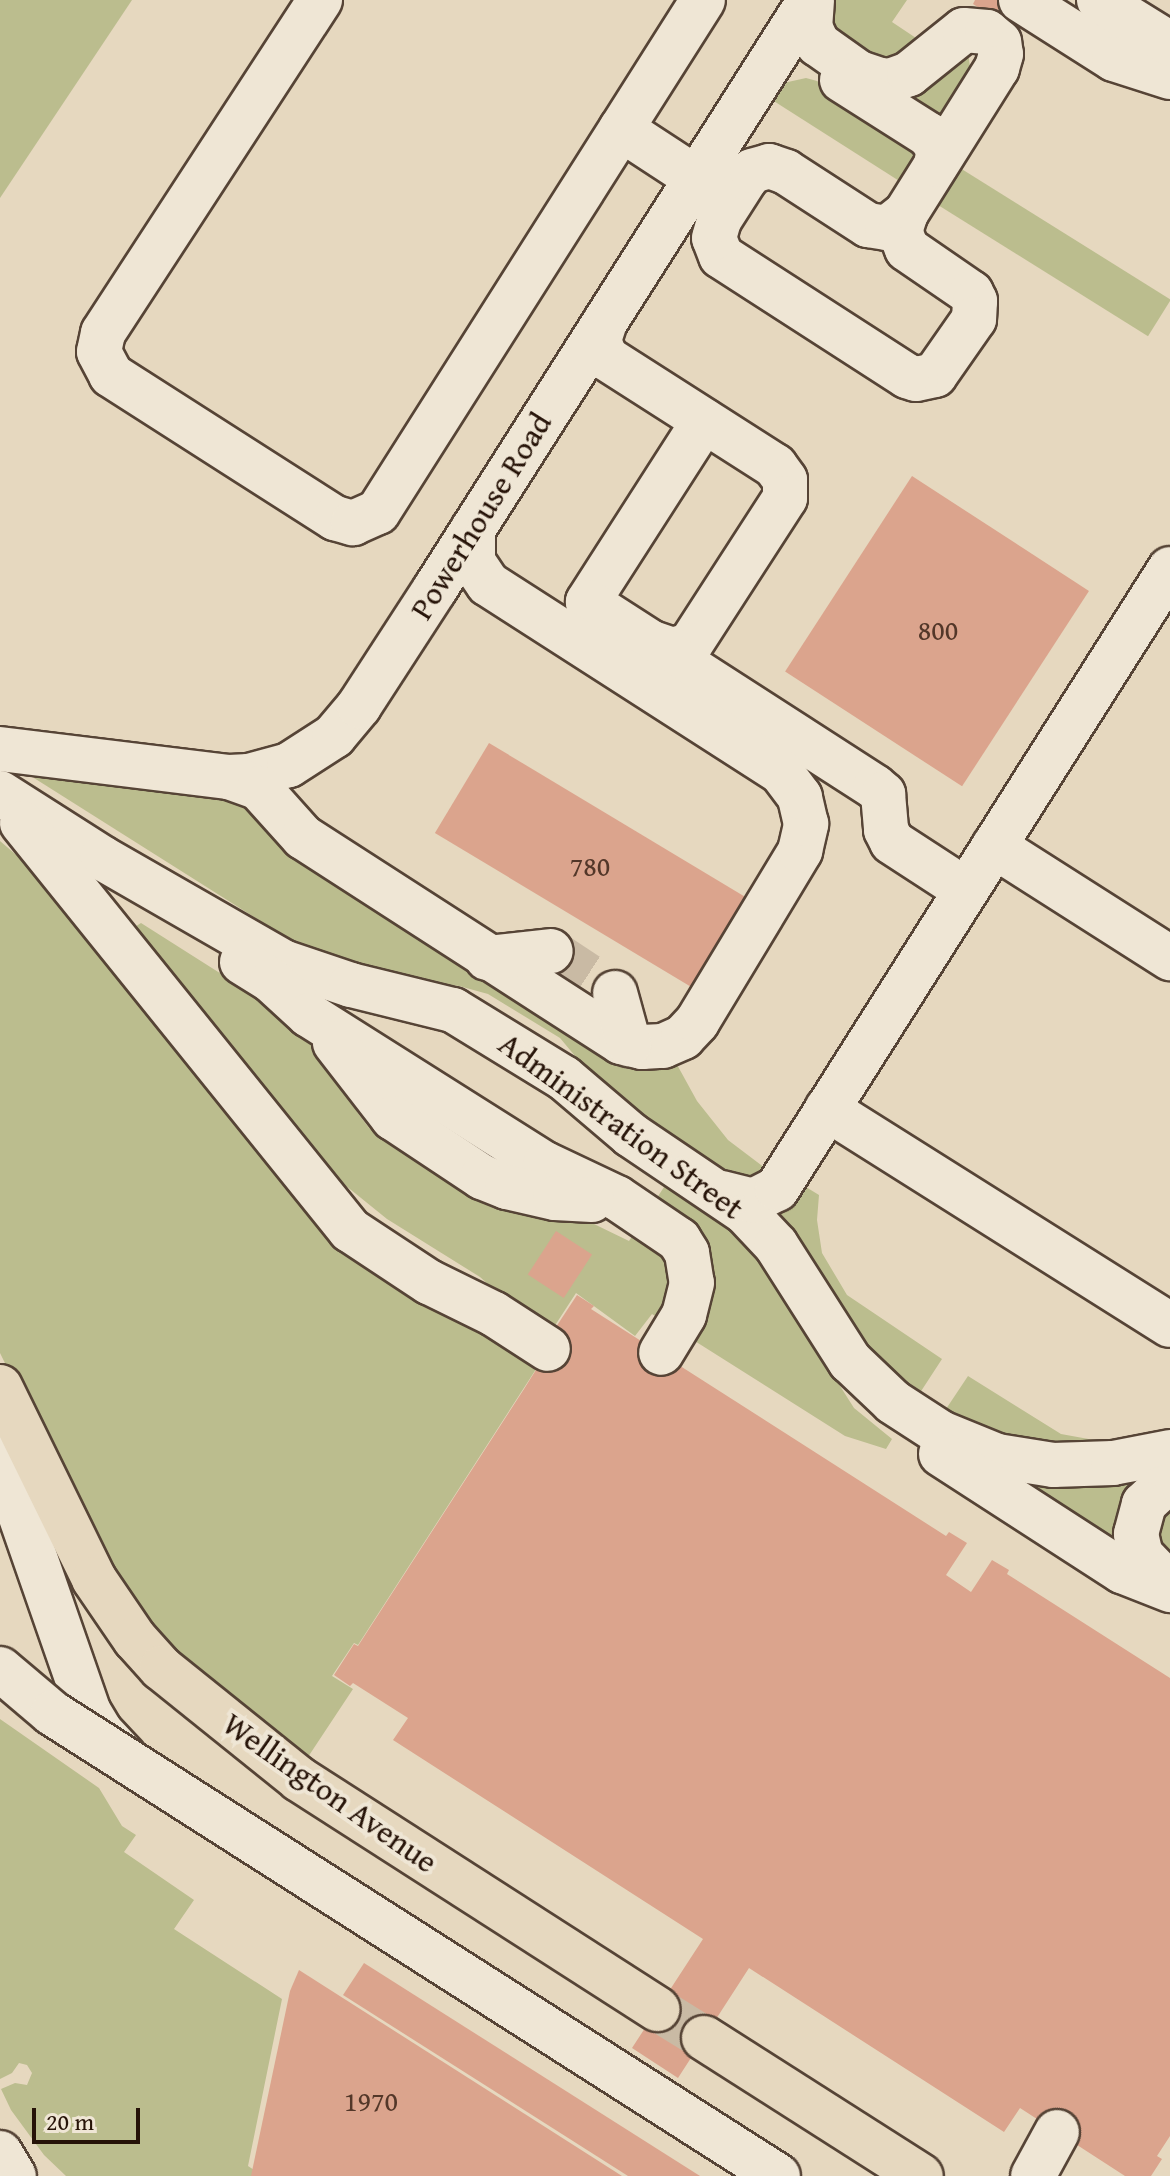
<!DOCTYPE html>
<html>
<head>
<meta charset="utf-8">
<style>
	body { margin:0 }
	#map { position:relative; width:1170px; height:2176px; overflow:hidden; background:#e6d8bf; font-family:"Gentium Book Plus",serif }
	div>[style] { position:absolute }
	.green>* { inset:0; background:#bbbd8e; transform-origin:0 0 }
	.building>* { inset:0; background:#dba48d; transform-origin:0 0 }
	.minor-tunnel>* { height:44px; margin-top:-22px; transform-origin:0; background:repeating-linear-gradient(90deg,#c9baa4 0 44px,transparent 0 66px) }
	.major-tunnel>* { height:44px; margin-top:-22px; transform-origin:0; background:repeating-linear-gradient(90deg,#c9baa4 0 44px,transparent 0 66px) }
	.roads { filter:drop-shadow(2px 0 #564436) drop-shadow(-2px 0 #564436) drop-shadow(0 2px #564436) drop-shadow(0 -2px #564436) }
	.minor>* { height:44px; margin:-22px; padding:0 22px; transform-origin:22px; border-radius:22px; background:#efe6d5 }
	.major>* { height:44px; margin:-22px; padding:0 22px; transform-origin:22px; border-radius:22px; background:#e6d8bf }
	.bridges { filter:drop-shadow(2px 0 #564436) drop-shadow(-2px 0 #564436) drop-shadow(0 2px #564436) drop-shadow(0 -2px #564436) }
	.minor-bridge>* { height:44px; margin:-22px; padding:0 22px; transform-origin:22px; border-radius:22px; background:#efe6d5 }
	span { translate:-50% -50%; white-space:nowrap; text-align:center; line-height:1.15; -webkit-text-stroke:8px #efe6d5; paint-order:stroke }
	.number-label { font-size:28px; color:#533729 }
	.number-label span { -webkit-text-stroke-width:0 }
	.street-label { font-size:32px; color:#261308 }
	.scale { position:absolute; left:32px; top:2108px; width:108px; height:36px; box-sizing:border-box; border:4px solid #261308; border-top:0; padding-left:10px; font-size:24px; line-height:28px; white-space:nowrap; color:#261308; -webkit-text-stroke:6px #efe6d5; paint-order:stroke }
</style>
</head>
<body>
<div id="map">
	<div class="green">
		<i style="clip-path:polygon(0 0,132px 0,0 198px)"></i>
		<i style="clip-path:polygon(829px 0,907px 0,892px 22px,925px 44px,895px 69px,831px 32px)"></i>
		<i style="clip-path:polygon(968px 52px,970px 67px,936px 121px,900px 94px)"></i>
		<i style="clip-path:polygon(806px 78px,817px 81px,917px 144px,921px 149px,904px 184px,769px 98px,779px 84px)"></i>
		<i style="left:952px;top:163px;width:258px;height:43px;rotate:32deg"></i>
		<i style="clip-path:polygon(37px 771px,209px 791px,241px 802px,280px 846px,299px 859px,675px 1061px,697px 1101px,728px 1140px,773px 1174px,761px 1184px,733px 1177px,611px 1099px,560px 1038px,488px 994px,459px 986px,392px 979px,319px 958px,34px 778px)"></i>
		<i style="clip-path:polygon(0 841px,42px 877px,321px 1218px,540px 1363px,358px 1645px,354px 1643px,332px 1676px,353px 1689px,308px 1757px,220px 1697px,164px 1649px,114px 1584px,0 1353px)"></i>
		<i style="clip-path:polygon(141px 923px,278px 1010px,306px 1033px,365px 1105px,357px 1112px,369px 1128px,474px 1196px,594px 1224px,629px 1241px,666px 1184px,719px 1217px,750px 1250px,779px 1290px,854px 1408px,892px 1439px,886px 1449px,845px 1436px,652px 1314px,635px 1336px,576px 1293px,554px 1327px,557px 1336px,512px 1306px,480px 1277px,387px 1219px,340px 1181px,293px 1134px,130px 930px)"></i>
		<i style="clip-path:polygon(801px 1184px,819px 1195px,817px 1220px,822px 1253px,847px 1295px,942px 1359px,914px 1402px,876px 1366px,811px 1258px,780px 1220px,780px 1209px)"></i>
		<i style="clip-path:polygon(968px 1376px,1061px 1434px,1094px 1440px,1094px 1450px,1054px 1450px,940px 1418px)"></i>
		<i style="clip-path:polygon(995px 1471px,1130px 1477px,1134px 1488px,1119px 1541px,1109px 1548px)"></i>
		<i style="clip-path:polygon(1170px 1501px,1170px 1564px,1157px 1544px,1160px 1514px)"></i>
		<i style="clip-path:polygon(0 1719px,99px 1788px,122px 1826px,136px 1835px,124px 1852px,194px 1900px,174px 1929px,282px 1999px,248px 2166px,263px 2176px,66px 2176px,44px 2155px,11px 2110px,1px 2089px,15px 2083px,27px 2085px,32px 2073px,27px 2065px,19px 2063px,12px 2073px,0 2079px)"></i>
	</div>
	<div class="building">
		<i style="clip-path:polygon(975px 0,1005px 0,993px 17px,973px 4px)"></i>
		<i style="left:912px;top:476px;width:211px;height:233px;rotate:33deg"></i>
		<i style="left:489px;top:743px;width:302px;height:105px;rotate:31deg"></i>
		<i style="left:556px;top:1231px;width:43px;height:52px;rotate:33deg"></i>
		<i style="clip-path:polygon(577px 1295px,594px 1306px,591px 1309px,946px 1536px,949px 1532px,967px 1543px,946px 1575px,971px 1592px,992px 1560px,1009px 1570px,1007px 1574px,1170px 1678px,1170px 2136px,1157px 2156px,1162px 2159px,1151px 2176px,1125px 2176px,1020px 2108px,1004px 2132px,749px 1968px,678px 2078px,632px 2048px,703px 1939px,393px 1740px,408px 1718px,353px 1683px,350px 1686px,334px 1675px,354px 1644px,358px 1646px,524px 1389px,561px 1330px,556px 1327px)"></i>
		<i style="clip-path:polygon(364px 1963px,700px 2176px,628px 2176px,343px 1995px)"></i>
		<i style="clip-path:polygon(299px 1970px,622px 2176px,251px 2176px,290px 1991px)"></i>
	</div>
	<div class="minor-tunnel">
		<i style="left:551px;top:951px;width:77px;rotate:33.3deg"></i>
	</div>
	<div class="major-tunnel">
		<i style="left:657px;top:2009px;width:55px;rotate:31.7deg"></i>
	</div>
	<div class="roads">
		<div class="minor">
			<i style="left:320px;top:0;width:397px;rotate:123.1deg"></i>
			<i style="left:103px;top:333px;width:19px;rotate:102deg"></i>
			<i style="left:99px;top:352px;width:26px;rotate:62deg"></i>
			<i style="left:111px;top:375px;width:266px;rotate:32.6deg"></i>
			<i style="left:335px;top:518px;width:19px;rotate:16deg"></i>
			<i style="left:353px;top:523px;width:27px;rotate:-24deg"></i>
			<i style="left:378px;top:512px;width:606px;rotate:-57.59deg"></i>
			<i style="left:812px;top:0;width:27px;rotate:94deg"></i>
			<i style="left:810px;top:27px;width:19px;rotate:65deg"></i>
			<i style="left:818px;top:44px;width:50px;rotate:35.3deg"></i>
			<i style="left:859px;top:73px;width:22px;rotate:18deg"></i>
			<i style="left:880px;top:80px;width:10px;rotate:6deg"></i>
			<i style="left:890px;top:81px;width:20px;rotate:-20deg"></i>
			<i style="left:909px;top:74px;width:70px;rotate:-38.7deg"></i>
			<i style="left:964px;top:30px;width:23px;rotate:5deg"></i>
			<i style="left:987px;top:32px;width:16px;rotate:40deg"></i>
			<i style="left:999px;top:42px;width:12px;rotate:81deg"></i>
			<i style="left:1001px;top:54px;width:15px;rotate:106deg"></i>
			<i style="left:997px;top:68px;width:171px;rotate:122.1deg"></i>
			<i style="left:1021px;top:0;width:110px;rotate:32.4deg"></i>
			<i style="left:1114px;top:59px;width:59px;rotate:17.8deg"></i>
			<i style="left:1099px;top:0;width:84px;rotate:31.8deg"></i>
			<i style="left:842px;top:80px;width:103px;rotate:32.3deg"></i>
			<i style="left:929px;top:135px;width:17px;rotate:54deg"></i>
			<i style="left:939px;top:149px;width:16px;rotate:101deg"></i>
			<i style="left:621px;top:129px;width:90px;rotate:33.2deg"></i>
			<i style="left:769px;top:166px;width:18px;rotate:19deg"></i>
			<i style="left:786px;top:172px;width:98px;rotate:32.9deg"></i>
			<i style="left:868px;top:225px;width:19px;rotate:9deg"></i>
			<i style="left:887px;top:228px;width:24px;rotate:-38deg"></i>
			<i style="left:906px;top:213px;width:19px;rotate:108deg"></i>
			<i style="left:900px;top:231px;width:19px;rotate:69deg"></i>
			<i style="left:907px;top:249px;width:78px;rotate:34.5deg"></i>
			<i style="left:971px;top:293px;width:9px;rotate:63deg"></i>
			<i style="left:975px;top:301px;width:18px;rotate:93deg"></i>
			<i style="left:974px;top:319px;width:68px;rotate:124.9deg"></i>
			<i style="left:935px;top:375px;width:19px;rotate:168deg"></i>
			<i style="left:916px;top:379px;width:9px;rotate:-162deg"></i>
			<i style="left:907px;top:376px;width:221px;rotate:-147.2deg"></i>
			<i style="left:721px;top:256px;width:19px;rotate:-111deg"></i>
			<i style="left:714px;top:238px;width:19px;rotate:-74deg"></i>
			<i style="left:719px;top:220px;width:50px;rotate:-57.3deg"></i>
			<i style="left:746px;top:178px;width:9px;rotate:-49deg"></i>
			<i style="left:752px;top:171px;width:18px;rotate:-16deg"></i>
			<i style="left:605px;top:322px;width:20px;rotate:108deg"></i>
			<i style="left:599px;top:341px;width:18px;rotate:68deg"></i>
			<i style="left:606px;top:358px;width:201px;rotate:32.6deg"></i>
			<i style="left:775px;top:466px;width:17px;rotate:54deg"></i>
			<i style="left:785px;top:480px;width:18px;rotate:90deg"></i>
			<i style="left:785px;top:498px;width:175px;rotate:122.9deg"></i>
			<i style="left:690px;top:645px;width:18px;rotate:164deg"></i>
			<i style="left:673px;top:650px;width:24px;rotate:-161deg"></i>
			<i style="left:704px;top:421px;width:215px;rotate:122.7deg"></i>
			<i style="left:588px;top:602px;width:341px;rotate:32.8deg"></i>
			<i style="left:875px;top:787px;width:11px;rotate:41deg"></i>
			<i style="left:883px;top:794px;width:36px;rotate:85deg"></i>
			<i style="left:886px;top:830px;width:13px;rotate:63deg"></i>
			<i style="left:892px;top:842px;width:88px;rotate:33deg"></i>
			<i style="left:0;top:749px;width:231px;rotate:7deg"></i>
			<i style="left:229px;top:777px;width:20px;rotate:-3deg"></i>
			<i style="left:249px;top:776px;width:41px;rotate:-15.4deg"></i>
			<i style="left:289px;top:765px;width:54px;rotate:-32.8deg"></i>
			<i style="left:334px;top:736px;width:39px;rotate:-50deg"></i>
			<i style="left:359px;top:706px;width:140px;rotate:-57deg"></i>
			<i style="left:435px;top:589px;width:698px;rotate:-57.52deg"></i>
			<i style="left:229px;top:777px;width:32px;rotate:20deg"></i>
			<i style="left:259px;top:788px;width:66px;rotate:48.1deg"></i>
			<i style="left:303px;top:837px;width:378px;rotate:32.8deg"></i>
			<i style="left:621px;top:1042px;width:22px;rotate:13deg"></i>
			<i style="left:642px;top:1047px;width:21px;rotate:-3deg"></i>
			<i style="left:663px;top:1046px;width:22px;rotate:-24deg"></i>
			<i style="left:683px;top:1037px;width:21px;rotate:-47deg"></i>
			<i style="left:697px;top:1022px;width:200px;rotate:-58.9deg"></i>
			<i style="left:800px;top:851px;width:28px;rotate:-77deg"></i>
			<i style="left:806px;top:824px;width:28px;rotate:-103deg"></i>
			<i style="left:800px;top:797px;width:31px;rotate:-127deg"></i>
			<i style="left:781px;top:772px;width:348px;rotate:-147.3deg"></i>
			<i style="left:488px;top:584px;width:27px;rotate:-124deg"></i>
			<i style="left:473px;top:562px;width:33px;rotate:-90deg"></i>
			<i style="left:0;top:793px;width:121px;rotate:32.5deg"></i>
			<i style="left:102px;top:858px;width:209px;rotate:29.9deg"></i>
			<i style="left:283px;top:962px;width:72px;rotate:18.7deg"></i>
			<i style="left:351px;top:985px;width:105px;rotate:13.8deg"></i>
			<i style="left:453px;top:1010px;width:130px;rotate:31.5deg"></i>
			<i style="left:564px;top:1078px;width:88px;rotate:40.4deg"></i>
			<i style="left:631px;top:1135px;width:138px;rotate:34deg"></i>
			<i style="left:745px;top:1212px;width:45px;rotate:46.8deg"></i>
			<i style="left:776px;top:1245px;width:138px;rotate:57.5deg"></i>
			<i style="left:850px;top:1361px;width:59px;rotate:43.6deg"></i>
			<i style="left:893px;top:1402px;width:57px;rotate:32.9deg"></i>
			<i style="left:941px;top:1433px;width:61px;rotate:22.3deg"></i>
			<i style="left:997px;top:1456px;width:57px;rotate:9.1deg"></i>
			<i style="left:1053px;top:1465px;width:60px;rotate:-1.9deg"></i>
			<i style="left:1113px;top:1463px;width:58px;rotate:-10.9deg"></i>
			<i style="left:22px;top:823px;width:523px;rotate:51.13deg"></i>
			<i style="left:350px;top:1230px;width:95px;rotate:33.4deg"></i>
			<i style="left:429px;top:1282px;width:72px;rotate:26.2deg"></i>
			<i style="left:494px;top:1314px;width:64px;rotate:32.9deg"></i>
			<i style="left:994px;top:846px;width:209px;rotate:32.5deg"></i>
			<i style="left:487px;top:958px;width:64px;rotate:-6.2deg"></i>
			<i style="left:242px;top:962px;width:36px;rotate:32deg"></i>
			<i style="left:272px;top:981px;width:50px;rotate:42.6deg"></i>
			<i style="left:309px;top:1015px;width:279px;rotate:32.3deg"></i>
			<i style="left:545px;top:1164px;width:80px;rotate:25.3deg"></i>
			<i style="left:617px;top:1198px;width:75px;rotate:34.1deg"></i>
			<i style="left:679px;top:1240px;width:15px;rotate:58deg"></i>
			<i style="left:687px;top:1253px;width:30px;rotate:81deg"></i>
			<i style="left:692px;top:1283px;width:33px;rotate:104deg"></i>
			<i style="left:684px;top:1315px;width:44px;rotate:121.2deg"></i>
			<i style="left:615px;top:993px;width:53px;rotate:74.6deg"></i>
			<i style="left:335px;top:1043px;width:95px;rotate:52.3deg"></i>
			<i style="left:393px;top:1118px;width:107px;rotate:33.5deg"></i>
			<i style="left:482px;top:1177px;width:27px;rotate:22deg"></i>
			<i style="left:507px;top:1187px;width:49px;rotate:12.9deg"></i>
			<i style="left:555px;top:1198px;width:37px;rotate:3deg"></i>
			<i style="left:827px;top:1109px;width:405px;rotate:32.2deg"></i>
			<i style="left:722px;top:1193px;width:32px;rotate:14deg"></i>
			<i style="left:753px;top:1201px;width:27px;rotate:-27deg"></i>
			<i style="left:777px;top:1189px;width:734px;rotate:-57.63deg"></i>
			<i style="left:941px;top:1454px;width:216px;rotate:32.9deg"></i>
			<i style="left:1122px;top:1571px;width:52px;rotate:21.6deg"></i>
			<i style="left:0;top:1457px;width:270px;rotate:70.8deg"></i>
			<i style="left:89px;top:1712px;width:23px;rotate:59deg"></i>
			<i style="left:101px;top:1732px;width:35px;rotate:47deg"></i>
			<i style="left:1170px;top:1486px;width:10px;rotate:163deg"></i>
			<i style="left:1160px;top:1489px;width:22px;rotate:137deg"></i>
			<i style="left:1144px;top:1504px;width:31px;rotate:105deg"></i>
			<i style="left:1136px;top:1534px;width:22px;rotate:77deg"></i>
			<i style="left:1141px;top:1555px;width:42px;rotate:46deg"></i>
			<i style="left:0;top:2153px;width:27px;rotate:59deg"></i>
			<i style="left:1033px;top:2176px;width:50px;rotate:-61.4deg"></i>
		</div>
		<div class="major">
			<i style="left:0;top:1387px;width:214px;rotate:63.9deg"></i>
			<i style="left:94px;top:1579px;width:73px;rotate:55.7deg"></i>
			<i style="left:135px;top:1639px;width:39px;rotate:48deg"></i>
			<i style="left:161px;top:1668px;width:177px;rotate:38.8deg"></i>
			<i style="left:299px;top:1779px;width:426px;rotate:32.7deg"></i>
			<i style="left:704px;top:2038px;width:257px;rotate:32.5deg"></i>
		</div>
	</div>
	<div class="bridges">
		<div class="minor-bridge">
			<i style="left:0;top:1669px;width:68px;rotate:40.2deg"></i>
			<i style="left:52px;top:1713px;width:861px;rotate:32.53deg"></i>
		</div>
	</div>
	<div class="number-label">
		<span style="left:938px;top:630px">800</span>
		<span style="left:590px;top:866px">780</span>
		<span style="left:371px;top:2101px">1970</span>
	</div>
	<div class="street-label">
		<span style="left:481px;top:516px;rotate:-58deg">Powerhouse Road</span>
		<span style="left:621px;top:1126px;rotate:36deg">Administration Street</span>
		<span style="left:330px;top:1793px;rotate:35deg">Wellington Avenue</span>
	</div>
	<div class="scale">20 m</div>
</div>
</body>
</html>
